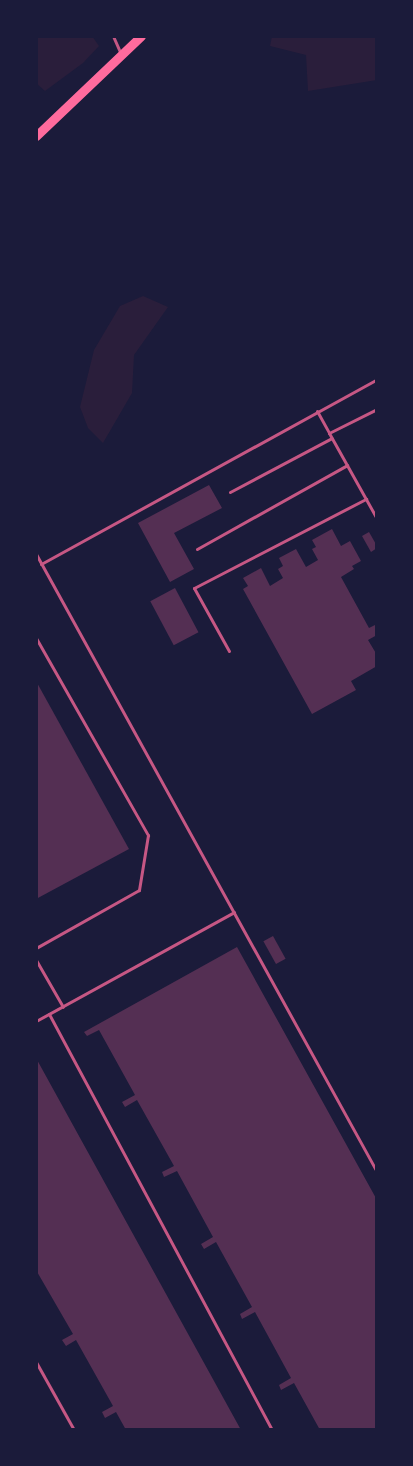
<!DOCTYPE html>
<html>
<head>
<meta charset="utf-8">
<style>
	body { margin:0 }
	#map { position:relative; width:413px; height:1466px; overflow:hidden; background:#1b1b3a; font-family:Ubuntu,sans-serif }
	div>[style] { position:absolute }
	.green>* { inset:0; background:#2a1e3b }
	.building>* { inset:0; background:#542f53; transform-origin:0 0 }
	.service>* { height:3px; margin:-1.5px; padding:0 1.5px; transform-origin:1.5px; border-radius:1.5px; background:#c65784 }
	.secondary>* { height:9px; margin:-4.5px; padding:0 4.5px; transform-origin:4.5px; border-radius:4.5px; background:#ff6b9d }
	span { translate:-50% -50%; white-space:nowrap; text-align:center; line-height:1.15; -webkit-text-stroke:4.5px #1b1b3a; paint-order:stroke }
	.frame { position:absolute; inset:0; border:38px solid #1b1b3a; pointer-events:none }
</style>
</head>
<body>
<div id="map">
	<div class="green">
		<i style="clip-path:polygon(36px 36px,92px 36px,99px 46px,83px 63px,45px 91px,36px 83px)"></i>
		<i style="clip-path:polygon(272px 36px,377px 36px,377px 80px,308px 91px,306px 55px,270px 46px)"></i>
		<i style="clip-path:polygon(143px 296px,168px 307px,134px 355px,132px 393px,103px 443px,88px 428px,80px 407px,94px 350px,120px 306px)"></i>
	</div>
	<div class="building">
		<i style="clip-path:polygon(209px 485px,222px 508px,174px 533px,194px 569px,170px 582px,138px 523px)"></i>
		<i style="clip-path:polygon(332px 529px,341px 546px,350px 541px,361px 561px,352px 566px,354px 569px,341px 577px,369px 628px,377px 624px,377px 635px,368px 640px,377px 655px,377px 666px,351px 681px,356px 690px,312px 714px,243px 589px,248px 586px,243px 578px,261px 568px,270px 586px,283px 578px,278px 569px,283px 566px,279px 558px,296px 549px,306px 567px,318px 560px,312px 549px,316px 547px,312px 540px)"></i>
		<i style="clip-path:polygon(369px 532px,377px 546px,377px 548px,371px 552px,362px 536px)"></i>
		<i style="left:175px;top:588px;width:50px;height:28px;rotate:62deg"></i>
		<i style="clip-path:polygon(36px 681px,129px 849px,36px 899px)"></i>
		<i style="left:273px;top:936px;width:26px;height:11px;rotate:61deg"></i>
		<i style="clip-path:polygon(237px 947px,377px 1200px,377px 1430px,320px 1430px,294px 1383px,281px 1390px,279px 1385px,291px 1378px,255px 1312px,242px 1319px,240px 1314px,252px 1307px,216px 1242px,204px 1249px,201px 1244px,213px 1237px,177px 1171px,164px 1177px,162px 1172px,174px 1166px,137px 1100px,125px 1107px,122px 1102px,135px 1095px,99px 1030px,87px 1036px,84px 1032px)"></i>
		<i style="clip-path:polygon(36px 1058px,241px 1430px,126px 1430px,116px 1412px,105px 1418px,102px 1412px,113px 1406px,76px 1340px,66px 1346px,62px 1340px,73px 1334px,36px 1270px)"></i>
	</div>
	<div class="service">
		<i style="left:113px;top:36px;width:20px;rotate:66deg"></i>
		<i style="left:317px;top:411px;width:25px;rotate:61deg"></i>
		<i style="left:329px;top:433px;width:54px;rotate:-26.6deg"></i>
		<i style="left:329px;top:433px;width:98px;rotate:60.8deg"></i>
		<i style="left:230px;top:492px;width:115px;rotate:-27.9deg"></i>
		<i style="left:197px;top:549px;width:172px;rotate:-29.2deg"></i>
		<i style="left:36px;top:554px;width:706px;rotate:61.11deg"></i>
		<i style="left:41px;top:564px;width:384px;rotate:-28.8deg"></i>
		<i style="left:36px;top:638px;width:227px;rotate:60.4deg"></i>
		<i style="left:148px;top:835px;width:56px;rotate:99.3deg"></i>
		<i style="left:139px;top:890px;width:118px;rotate:150.6deg"></i>
		<i style="left:229px;top:651px;width:72px;rotate:-119.1deg"></i>
		<i style="left:194px;top:588px;width:194px;rotate:-27.4deg"></i>
		<i style="left:36px;top:960px;width:54px;rotate:60.1deg"></i>
		<i style="left:49px;top:1014px;width:472px;rotate:61.8deg"></i>
		<i style="left:36px;top:1021px;width:226px;rotate:-28.8deg"></i>
		<i style="left:36px;top:1362px;width:78px;rotate:60.8deg"></i>
	</div>
	<div class="secondary">
		<i style="left:36px;top:136px;width:145px;rotate:-43.6deg"></i>
	</div>
	<div class="frame"></div>
</div>
</body>
</html>
